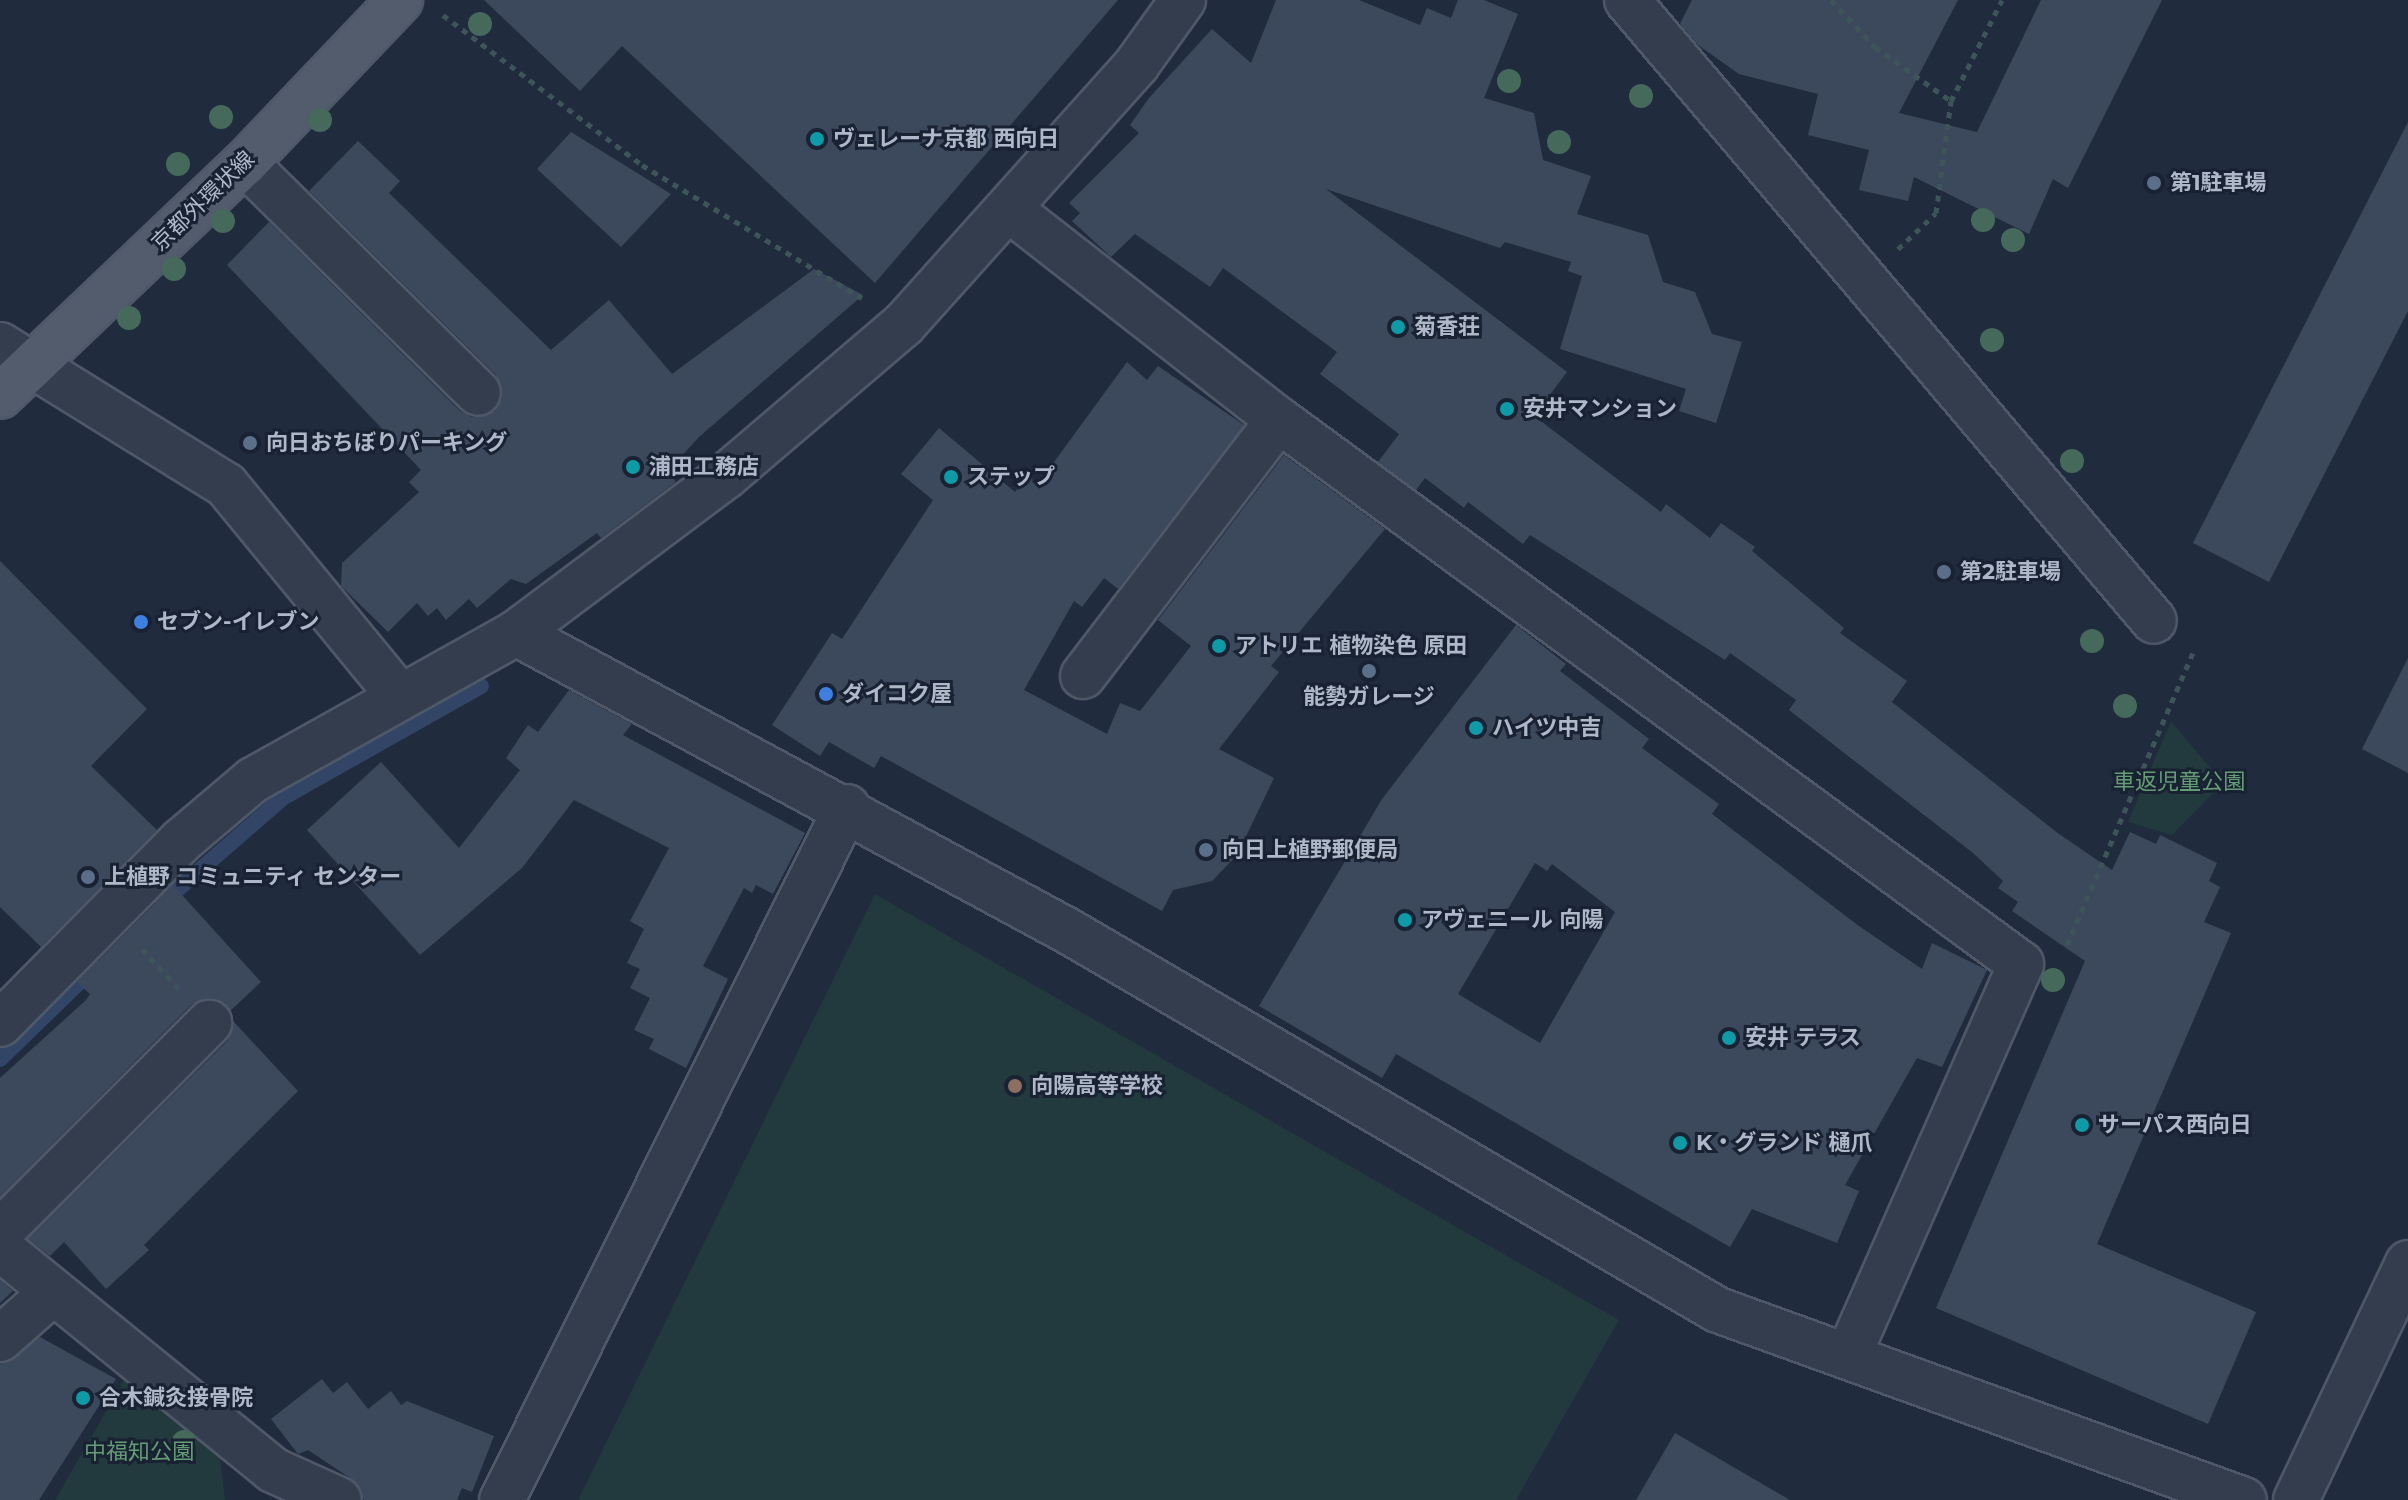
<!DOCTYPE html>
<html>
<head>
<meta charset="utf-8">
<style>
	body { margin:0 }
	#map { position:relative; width:2408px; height:1500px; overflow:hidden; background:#202b3d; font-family:Montserrat,"Noto Sans JP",sans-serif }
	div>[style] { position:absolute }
	.green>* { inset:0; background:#22393e }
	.stream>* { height:16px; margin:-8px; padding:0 8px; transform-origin:8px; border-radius:8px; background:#324566 }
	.building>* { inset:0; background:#3c495d }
	.path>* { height:5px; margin-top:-2.5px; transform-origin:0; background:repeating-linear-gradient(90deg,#3d5558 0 6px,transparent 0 12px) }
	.roads { filter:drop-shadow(2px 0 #4f5868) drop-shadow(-2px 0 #4f5868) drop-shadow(0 2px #4f5868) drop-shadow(0 -2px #4f5868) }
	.minor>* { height:44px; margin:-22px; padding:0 22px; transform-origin:22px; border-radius:22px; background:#343d4d }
	.major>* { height:44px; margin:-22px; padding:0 22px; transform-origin:22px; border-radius:22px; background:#525c6d }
	.trees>* { width:24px; height:24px; margin:-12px; border-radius:50%; background:#45695b }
	.dots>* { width:22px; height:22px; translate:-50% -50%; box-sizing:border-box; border:4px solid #192232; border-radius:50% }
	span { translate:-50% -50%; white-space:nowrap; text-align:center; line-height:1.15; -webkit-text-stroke:6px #192232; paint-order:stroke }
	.poi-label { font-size:22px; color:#afb8c9; font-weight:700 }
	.left { translate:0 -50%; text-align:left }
	.street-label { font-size:22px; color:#afb8c9 }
	.park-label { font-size:22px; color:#649c74 }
</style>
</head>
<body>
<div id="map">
	<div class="green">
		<i style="clip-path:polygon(2171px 721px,2223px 783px,2172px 835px,2128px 822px)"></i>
		<i style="clip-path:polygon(875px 894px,1619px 1320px,1516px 1500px,578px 1500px)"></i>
		<i style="clip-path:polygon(124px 1380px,220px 1455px,225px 1500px,55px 1500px)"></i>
	</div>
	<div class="stream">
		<i style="left:163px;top:902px;width:160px;rotate:-41deg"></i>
		<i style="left:284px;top:797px;width:226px;rotate:-29.4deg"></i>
		<i style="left:0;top:1059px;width:131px;rotate:-44.1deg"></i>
	</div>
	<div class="building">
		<i style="clip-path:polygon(484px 0,1118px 0,875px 283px,622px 46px,580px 91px)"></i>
		<i style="clip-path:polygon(1276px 0,1359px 0,1420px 25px,1427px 8px,1451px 18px,1458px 0,1484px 0,1518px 14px,1484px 98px,1534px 113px,1543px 160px,1591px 176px,1577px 214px,1648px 235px,1663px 282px,1695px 292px,1712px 334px,1742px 342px,1716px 423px,1679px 411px,1686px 389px,1560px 349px,1582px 276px,1568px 271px,1571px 262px,1505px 242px,1500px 248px,1326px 189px,1567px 372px,1534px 416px,1661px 512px,1666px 504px,1710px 538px,1721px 523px,1755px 547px,1752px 551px,1844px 628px,1840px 633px,1907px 681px,1892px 702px,2059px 834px,2112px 870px,2130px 832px,2156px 844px,2160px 835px,2217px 863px,2209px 881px,2220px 887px,2204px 922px,2231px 933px,2097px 1244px,2256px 1312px,2208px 1424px,1936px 1308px,2085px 961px,2012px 911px,2018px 902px,1998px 888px,2003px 881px,1973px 853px,1789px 710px,1796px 700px,1730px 653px,1725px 660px,1530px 535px,1523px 544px,1468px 502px,1464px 508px,1425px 478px,1416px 490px,1378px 462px,1399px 434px,1320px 374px,1337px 352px,1223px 268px,1210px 287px,1135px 234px,1111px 257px,1072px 221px,1080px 213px,1069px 203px,1139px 133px,1130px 125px,1149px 98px,1212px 29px,1251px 63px)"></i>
		<i style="clip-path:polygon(1692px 0,1958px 0,1899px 113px,1977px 132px,2041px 0,2162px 0,2068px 188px,2053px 179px,2029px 234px,1914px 177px,1908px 201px,1859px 190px,1869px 150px,1808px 135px,1818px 94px,1739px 74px,1698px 45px,1680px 24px)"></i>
		<i style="clip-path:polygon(2408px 122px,2408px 311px,2269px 582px,2193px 543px)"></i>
		<i style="clip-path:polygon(571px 132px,671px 194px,621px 247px,537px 169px)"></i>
		<i style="clip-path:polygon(358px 141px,400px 181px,389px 193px,551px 350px,609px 300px,672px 374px,814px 269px,863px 295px,699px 437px,667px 472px,676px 482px,601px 538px,597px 533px,526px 584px,511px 579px,477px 608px,469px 599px,446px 620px,437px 608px,428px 616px,417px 603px,388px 632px,341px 586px,342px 563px,419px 492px,409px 482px,421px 470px,227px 265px,269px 222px,460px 411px,472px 417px,495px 411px,502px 399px,496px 375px,309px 191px)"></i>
		<i style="clip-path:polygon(1127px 362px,1147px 380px,1158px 366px,1244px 425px,1118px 589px,1104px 578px,1082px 607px,1074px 601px,1024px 690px,1107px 734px,1120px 703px,1140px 711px,1191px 646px,1158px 620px,1284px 455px,1385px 529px,1271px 666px,1279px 672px,1219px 749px,1274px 778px,1237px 855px,1212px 881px,1173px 890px,1162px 911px,881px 756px,874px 768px,829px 742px,820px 756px,772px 725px,832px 633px,842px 639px,933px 500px,901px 474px,939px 428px,1015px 492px,1028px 476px,1038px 484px)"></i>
		<i style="clip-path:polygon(0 561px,147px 709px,91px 766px,157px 830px,41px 947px,0 907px)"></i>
		<i style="clip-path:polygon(evenodd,1516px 625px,1566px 664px,1560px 671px,1649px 739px,1642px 748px,1719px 804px,1712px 814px,1859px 926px,1922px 969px,1932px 943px,1987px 970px,1942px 1067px,1917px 1058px,1845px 1185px,1859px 1191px,1837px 1243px,1752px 1209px,1730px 1247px,1396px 1054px,1382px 1078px,1259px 1006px,1382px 799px,1516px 625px,1535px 863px,1547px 871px,1552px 864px,1615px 912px,1540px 1043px,1458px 994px,1535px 863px)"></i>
		<i style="clip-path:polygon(2408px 658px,2408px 773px,2362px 749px)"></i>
		<i style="clip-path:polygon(569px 690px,632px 724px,623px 735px,805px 833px,773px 894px,756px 885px,752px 893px,744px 888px,703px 966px,728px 979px,686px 1068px,649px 1049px,654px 1039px,634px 1030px,650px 998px,630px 988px,640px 969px,627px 963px,644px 929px,630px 921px,669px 848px,574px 800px,522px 868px,420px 955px,307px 830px,381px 762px,459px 848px,520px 770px,506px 758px,528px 725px,538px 732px)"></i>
		<i style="clip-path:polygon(173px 885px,261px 982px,230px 1011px,215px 999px,191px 1005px,0 1197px,0 1078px,86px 1000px,90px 994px,77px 982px)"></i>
		<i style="clip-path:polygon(233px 1021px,298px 1091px,144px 1245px,149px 1250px,106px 1289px,64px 1242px,50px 1256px,28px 1239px,227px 1041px)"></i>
		<i style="clip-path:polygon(0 1280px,13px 1291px,0 1303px)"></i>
		<i style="clip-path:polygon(40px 1337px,116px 1379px,39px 1500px,0 1500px,0 1363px)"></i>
		<i style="clip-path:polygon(322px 1379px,333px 1393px,347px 1382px,368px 1409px,391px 1391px,401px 1405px,407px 1401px,494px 1436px,472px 1492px,462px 1488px,457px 1500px,364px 1500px,350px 1478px,308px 1450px,298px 1454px,271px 1419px)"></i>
		<i style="clip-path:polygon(1675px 1433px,1790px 1500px,1636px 1500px)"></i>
	</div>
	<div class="path">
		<i style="left:1831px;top:0;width:64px;rotate:46.9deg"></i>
		<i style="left:1875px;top:47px;width:93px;rotate:35.4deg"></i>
		<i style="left:443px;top:15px;width:249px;rotate:37deg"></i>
		<i style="left:642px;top:165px;width:257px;rotate:31.2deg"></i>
		<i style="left:1898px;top:249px;width:52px;rotate:-43.5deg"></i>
		<i style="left:1936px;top:213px;width:113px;rotate:-82.4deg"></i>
		<i style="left:1951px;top:101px;width:113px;rotate:-63.2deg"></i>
		<i style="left:2067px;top:945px;width:318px;rotate:-66.7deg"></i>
		<i style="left:142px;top:949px;width:54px;rotate:47.2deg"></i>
	</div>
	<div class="roads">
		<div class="minor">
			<i style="left:1627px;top:0;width:814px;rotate:49.68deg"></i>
			<i style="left:245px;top:163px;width:327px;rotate:44.6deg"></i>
			<i style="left:1010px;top:210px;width:341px;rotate:38deg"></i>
			<i style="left:1279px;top:420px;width:920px;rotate:36.25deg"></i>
			<i style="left:2021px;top:964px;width:429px;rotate:113.8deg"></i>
			<i style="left:0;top:345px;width:266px;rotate:31.8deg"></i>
			<i style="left:226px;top:485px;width:274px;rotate:50.6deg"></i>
			<i style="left:516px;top:633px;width:627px;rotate:28.36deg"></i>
			<i style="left:1068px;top:931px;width:752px;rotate:30.25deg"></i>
			<i style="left:1718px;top:1310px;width:559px;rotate:19.86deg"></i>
			<i style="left:1083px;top:676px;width:322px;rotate:-52.6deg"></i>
			<i style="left:0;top:1024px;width:257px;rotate:-45.3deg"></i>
			<i style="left:181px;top:841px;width:94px;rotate:-40.3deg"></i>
			<i style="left:253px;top:780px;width:301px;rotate:-29.2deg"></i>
			<i style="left:516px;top:633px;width:262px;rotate:-36.8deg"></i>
			<i style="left:726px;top:476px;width:234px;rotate:-40.5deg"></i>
			<i style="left:904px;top:324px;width:349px;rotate:-48.1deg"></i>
			<i style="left:1137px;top:64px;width:79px;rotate:-54.3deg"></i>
			<i style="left:0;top:1232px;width:296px;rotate:-45deg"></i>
			<i style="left:0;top:1248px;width:352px;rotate:39.1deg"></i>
			<i style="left:273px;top:1470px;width:72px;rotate:24.4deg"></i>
			<i style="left:0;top:1339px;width:68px;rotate:-41.4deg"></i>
			<i style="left:502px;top:1500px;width:774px;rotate:-63.53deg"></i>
			<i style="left:2296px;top:1500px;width:262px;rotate:-64.7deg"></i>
		</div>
		<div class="major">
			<i style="left:0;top:396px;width:338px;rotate:-43.6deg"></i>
			<i style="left:245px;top:163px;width:225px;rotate:-46.4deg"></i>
		</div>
	</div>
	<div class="trees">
		<i style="left:480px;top:24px"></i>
		<i style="left:1509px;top:81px"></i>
		<i style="left:1641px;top:96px"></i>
		<i style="left:221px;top:117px"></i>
		<i style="left:320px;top:120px"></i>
		<i style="left:1559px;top:142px"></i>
		<i style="left:178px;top:164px"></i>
		<i style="left:1983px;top:220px"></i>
		<i style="left:223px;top:221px"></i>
		<i style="left:2013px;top:240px"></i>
		<i style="left:174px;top:269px"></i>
		<i style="left:129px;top:318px"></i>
		<i style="left:1992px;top:340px"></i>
		<i style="left:2072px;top:461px"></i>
		<i style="left:2092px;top:641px"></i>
		<i style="left:2125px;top:706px"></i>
		<i style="left:2053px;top:980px"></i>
		<i style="left:184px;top:1442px"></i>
	</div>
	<div class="dots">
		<i style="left:817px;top:139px;background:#0f9aa8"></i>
		<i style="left:2154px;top:183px;background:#5c6f8a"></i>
		<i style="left:1398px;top:327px;background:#0f9aa8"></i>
		<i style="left:1507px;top:409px;background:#0f9aa8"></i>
		<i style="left:250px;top:443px;background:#5c6f8a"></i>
		<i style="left:633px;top:467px;background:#0f9aa8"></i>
		<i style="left:951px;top:477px;background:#0f9aa8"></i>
		<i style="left:1944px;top:572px;background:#5c6f8a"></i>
		<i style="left:141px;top:622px;background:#3f7fe0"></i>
		<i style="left:1219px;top:646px;background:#0f9aa8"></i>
		<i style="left:1369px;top:671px;background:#5c6f8a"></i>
		<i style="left:826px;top:694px;background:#3f7fe0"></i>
		<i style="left:1476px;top:728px;background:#0f9aa8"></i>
		<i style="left:1206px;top:850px;background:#5c6f8a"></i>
		<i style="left:88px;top:877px;background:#5c6f8a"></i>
		<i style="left:1405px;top:920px;background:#0f9aa8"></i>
		<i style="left:1729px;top:1038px;background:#0f9aa8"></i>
		<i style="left:1015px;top:1086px;background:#8d6e63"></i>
		<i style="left:2082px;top:1125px;background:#0f9aa8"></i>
		<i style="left:1680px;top:1143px;background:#0f9aa8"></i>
		<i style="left:83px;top:1398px;background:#0f9aa8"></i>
	</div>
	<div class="poi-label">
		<span class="left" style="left:833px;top:139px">ヴェレーナ京都 西向日</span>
		<span class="left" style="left:2170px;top:183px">第1駐車場</span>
		<span class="left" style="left:1414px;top:327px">菊香荘</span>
		<span class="left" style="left:1523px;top:409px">安井マンション</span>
		<span class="left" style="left:266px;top:443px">向日おちぼりパーキング</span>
		<span class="left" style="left:649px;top:467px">浦田工務店</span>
		<span class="left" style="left:967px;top:477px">ステップ</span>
		<span class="left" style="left:1960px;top:572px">第2駐車場</span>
		<span class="left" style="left:157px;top:622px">セブン-イレブン</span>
		<span class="left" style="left:1235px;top:646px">アトリエ 植物染色 原田</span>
		<span class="left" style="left:842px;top:694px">ダイコク屋</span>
		<span style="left:1369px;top:697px">能勢ガレージ</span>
		<span class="left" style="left:1492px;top:728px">ハイツ中吉</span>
		<span class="left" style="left:1222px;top:850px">向日上植野郵便局</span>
		<span class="left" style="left:104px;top:877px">上植野 コミュニティ センター</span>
		<span class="left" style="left:1421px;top:920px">アヴェニール 向陽</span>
		<span class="left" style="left:1745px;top:1038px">安井 テラス</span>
		<span class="left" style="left:1031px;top:1086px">向陽高等学校</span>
		<span class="left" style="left:2098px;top:1125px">サーパス西向日</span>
		<span class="left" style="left:1696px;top:1143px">K・グランド 樋爪</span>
		<span class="left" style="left:99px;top:1398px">合木鍼灸接骨院</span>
	</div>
	<div class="street-label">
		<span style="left:203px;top:201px;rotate:-44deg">京都外環状線</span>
	</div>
	<div class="park-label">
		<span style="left:2179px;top:782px">車返児童公園</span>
		<span style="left:139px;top:1452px">中福知公園</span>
	</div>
</div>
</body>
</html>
